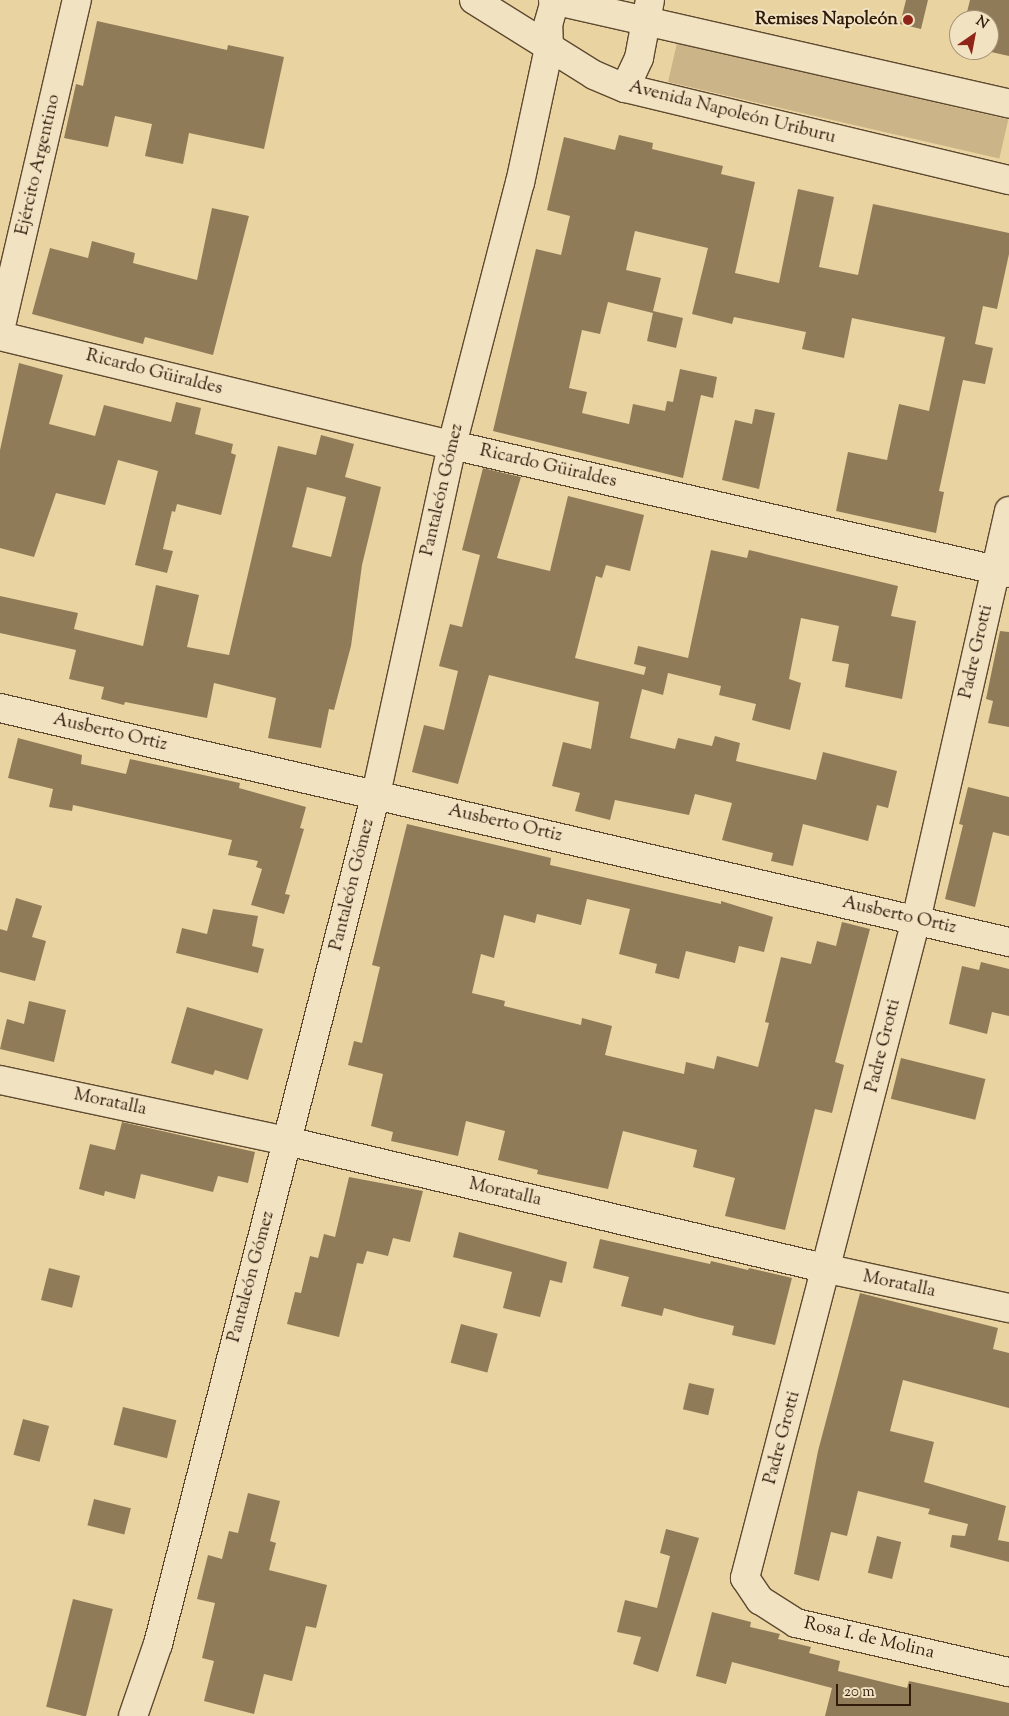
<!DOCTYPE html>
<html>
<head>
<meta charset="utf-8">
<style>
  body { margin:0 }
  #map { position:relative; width:1009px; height:1716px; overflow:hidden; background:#e9d3a1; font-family:"Sorts Mill Goudy",serif }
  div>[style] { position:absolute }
  .green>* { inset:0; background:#cab488; transform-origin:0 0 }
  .building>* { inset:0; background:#907b59; transform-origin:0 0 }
  .roads { filter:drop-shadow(1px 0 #5e4930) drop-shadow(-1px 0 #5e4930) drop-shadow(0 1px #5e4930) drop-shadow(0 -1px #5e4930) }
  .street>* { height:28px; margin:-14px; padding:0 14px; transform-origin:14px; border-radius:14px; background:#f1e2c2 }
  .secondary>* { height:28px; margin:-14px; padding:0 14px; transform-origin:14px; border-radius:14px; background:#f1e2c2 }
  .dots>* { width:14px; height:14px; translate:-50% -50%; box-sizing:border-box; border:2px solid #f1e2c2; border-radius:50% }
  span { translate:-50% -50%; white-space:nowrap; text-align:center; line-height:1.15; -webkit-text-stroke:4px #f1e2c2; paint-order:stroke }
  .poi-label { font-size:18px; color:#301b0b; font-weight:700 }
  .right { translate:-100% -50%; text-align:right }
  .street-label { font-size:18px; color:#301b0b }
  .north { position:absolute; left:949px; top:10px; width:50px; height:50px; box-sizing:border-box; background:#f1e2c2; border:1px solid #a49279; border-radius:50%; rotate:33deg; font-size:14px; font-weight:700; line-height:20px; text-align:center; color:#301b0b }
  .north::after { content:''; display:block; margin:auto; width:18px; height:22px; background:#8f2418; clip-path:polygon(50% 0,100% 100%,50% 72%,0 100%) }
  .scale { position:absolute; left:836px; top:1684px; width:75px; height:22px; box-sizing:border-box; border:2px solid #301b0b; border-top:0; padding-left:6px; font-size:15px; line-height:18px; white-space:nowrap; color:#301b0b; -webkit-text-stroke:4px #f1e2c2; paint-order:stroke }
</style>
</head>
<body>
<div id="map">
  <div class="green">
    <i style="left:677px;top:43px;width:340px;height:40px;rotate:13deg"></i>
  </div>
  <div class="building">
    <i style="clip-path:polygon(906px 0,928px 0,921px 29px,900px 24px)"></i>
    <i style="clip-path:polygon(970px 0,1009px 0,1009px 56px,982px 50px,989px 50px,989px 20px,965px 20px)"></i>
    <i style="clip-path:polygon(97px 21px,227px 50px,228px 45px,284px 57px,264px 149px,189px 133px,183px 164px,145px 156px,152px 124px,115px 116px,108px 147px,64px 138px,76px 84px,83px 86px)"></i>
    <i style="clip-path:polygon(619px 135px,653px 143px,652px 149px,723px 166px,721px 174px,755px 182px,735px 273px,779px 283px,798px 189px,834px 197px,819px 267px,858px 275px,873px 204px,1009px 233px,1009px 254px,997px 309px,983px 306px,975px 344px,993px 348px,985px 384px,963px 380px,939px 491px,944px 492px,936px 533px,836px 511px,848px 452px,887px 460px,899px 404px,929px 411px,945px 337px,852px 318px,844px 358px,802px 349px,806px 332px,734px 317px,732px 324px,692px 314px,708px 248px,635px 231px,626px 270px,661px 278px,653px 311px,683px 318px,676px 348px,647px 341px,653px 313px,608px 302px,600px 334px,582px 330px,569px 388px,587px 392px,582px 413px,629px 424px,633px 404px,665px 411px,667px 401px,673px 402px,680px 369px,717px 377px,713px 398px,701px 395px,683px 478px,493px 431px,536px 249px,561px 255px,570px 216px,547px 210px,564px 137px,615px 150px)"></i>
    <i style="clip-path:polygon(212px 208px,249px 216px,213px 355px,145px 337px,143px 344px,32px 314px,50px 248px,88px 258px,92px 241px,135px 253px,133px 263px,197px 280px)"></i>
    <i style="clip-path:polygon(19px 363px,63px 375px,49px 424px,95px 436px,104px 405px,171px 422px,176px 402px,201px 408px,195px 434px,233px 444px,231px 453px,236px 455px,221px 515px,177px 504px,175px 512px,172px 511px,163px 549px,173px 551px,167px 573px,135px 565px,158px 471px,118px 460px,105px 505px,56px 493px,34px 557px,0 548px,0 450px)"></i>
    <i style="clip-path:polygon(755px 409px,775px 413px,759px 489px,722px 480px,735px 420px,752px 424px)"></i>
    <i style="clip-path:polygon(evenodd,321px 435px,354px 444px,345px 477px,381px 487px,362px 565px,351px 646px,334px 710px,329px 709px,321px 748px,268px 738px,276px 698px,214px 683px,207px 718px,125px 702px,124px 705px,101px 699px,104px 687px,69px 679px,76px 650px,0 633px,0 596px,78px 613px,74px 629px,143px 646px,156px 585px,199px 595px,187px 647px,229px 655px,278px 446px,316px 455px,321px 435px,307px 487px,346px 497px,331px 557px,292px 547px,307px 487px)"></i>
    <i style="clip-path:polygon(483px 468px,521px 477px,497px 558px,550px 571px,568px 496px,644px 515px,630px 571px,606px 565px,602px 578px,596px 576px,575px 658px,644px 675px,646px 667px,634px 664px,638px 646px,688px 658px,711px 550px,747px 558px,749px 550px,898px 586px,891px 616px,916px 621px,902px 699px,845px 687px,849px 664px,832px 661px,839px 626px,801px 618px,789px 679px,801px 683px,790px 730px,752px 720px,756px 704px,719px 695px,721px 686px,668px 673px,663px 695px,642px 689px,630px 738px,675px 749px,678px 738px,712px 746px,715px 736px,740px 743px,736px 761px,816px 780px,823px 752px,897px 771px,888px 808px,877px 805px,868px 841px,803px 824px,793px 866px,771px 861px,773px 853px,722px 840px,732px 803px,695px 794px,689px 815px,615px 800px,610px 820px,575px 811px,580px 793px,552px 786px,563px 742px,591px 749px,599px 702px,489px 675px,458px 784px,412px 772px,424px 725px,444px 730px,458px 671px,439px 666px,450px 624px,462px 627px,480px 555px,462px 550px)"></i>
    <i style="clip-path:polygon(1000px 631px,1009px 632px,1009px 727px,988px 723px,993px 701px,986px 699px)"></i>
    <i style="clip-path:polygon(18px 738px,82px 755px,81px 764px,126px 774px,130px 759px,240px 783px,239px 788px,306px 807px,300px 828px,304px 829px,285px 894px,290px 895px,284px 914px,251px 905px,262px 869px,256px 867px,258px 861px,228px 855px,232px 840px,73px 805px,72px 811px,49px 807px,53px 789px,8px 778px)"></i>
    <i style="clip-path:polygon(968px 787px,1009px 797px,1009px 836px,993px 832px,975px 907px,945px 899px,963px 825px,959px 824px)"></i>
    <i style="clip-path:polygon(407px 824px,551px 858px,550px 865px,721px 904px,721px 901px,773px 917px,764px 952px,739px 946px,735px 963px,686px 951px,679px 979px,655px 973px,657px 964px,619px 954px,630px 909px,587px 899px,581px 925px,537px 914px,535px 923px,504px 915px,494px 958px,481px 954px,472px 993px,505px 1001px,504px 1006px,581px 1025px,582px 1018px,612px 1026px,605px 1055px,684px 1074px,686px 1062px,714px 1069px,717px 1056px,758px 1067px,769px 1023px,765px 1022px,781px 957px,811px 964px,817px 941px,836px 946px,842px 922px,870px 929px,835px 1062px,844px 1065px,832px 1113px,815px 1109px,785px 1230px,725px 1216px,735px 1178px,693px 1167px,697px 1150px,623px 1131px,608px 1189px,537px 1174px,538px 1170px,498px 1160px,505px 1131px,466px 1121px,458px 1156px,391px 1141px,393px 1132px,371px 1126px,383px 1074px,348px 1065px,354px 1041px,362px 1043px,380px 967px,372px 965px)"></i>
    <i style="clip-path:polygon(16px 898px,42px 906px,32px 937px,46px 941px,35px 981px,0 972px,0 929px,7px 931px)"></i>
    <i style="clip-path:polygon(213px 909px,258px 916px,252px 946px,264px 949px,258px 973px,176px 953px,182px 928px,207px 934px)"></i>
    <i style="clip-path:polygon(981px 962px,1009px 969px,1009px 1016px,992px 1012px,987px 1034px,949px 1024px,962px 966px,979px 970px)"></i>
    <i style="clip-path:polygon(29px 1001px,66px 1010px,54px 1062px,0 1049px,7px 1019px,24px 1024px)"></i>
    <i style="clip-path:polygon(187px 1007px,263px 1029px,248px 1080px,215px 1070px,213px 1075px,171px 1063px)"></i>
    <i style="left:901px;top:1058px;width:87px;height:42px;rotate:14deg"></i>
    <i style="clip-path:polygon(122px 1122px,255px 1152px,248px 1183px,218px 1176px,213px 1192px,141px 1174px,135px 1199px,105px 1191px,104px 1196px,79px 1189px,90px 1144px,115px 1150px)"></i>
    <i style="clip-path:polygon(349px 1177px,423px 1191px,410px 1242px,393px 1238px,388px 1256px,367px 1251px,363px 1264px,357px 1263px,339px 1337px,287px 1324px,295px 1292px,301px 1293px,310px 1256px,318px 1258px,324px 1234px,335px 1237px)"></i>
    <i style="clip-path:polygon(459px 1232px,567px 1262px,562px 1283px,550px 1280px,540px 1317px,503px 1308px,512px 1272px,453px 1257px)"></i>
    <i style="clip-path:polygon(600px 1239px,710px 1264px,711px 1261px,748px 1270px,749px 1268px,792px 1278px,775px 1345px,732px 1335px,734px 1326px,697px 1317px,664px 1308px,662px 1316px,621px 1306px,629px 1277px,593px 1268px)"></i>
    <i style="left:49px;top:1268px;width:32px;height:33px;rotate:14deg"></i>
    <i style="clip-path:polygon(860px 1293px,998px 1328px,993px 1349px,1009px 1353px,1009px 1408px,903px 1380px,890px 1431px,934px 1442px,924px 1482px,1006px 1506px,998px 1540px,1009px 1542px,1009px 1562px,950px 1547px,952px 1535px,965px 1536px,968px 1524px,928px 1514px,930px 1509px,858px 1491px,847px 1536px,831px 1532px,819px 1581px,794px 1574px,818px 1451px)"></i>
    <i style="left:461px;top:1324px;width:38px;height:40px;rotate:15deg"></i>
    <i style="left:689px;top:1383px;width:26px;height:27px;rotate:13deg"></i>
    <i style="left:123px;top:1407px;width:55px;height:39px;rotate:14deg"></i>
    <i style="left:23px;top:1419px;width:27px;height:37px;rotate:15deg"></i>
    <i style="clip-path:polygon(248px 1493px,280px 1501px,270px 1541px,276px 1543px,269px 1570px,327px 1585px,316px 1628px,306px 1626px,292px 1681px,264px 1674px,254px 1714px,204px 1701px,214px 1661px,202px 1658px,215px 1603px,197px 1599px,208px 1555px,222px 1559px,229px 1531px,238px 1533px)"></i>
    <i style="left:94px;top:1499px;width:38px;height:27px;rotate:14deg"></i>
    <i style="clip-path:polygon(666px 1529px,699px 1538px,658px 1672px,633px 1664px,641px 1637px,617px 1632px,625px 1600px,657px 1608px,670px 1556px,660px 1553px)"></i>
    <i style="left:877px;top:1536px;width:25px;height:38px;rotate:14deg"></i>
    <i style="left:73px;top:1599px;width:41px;height:111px;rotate:14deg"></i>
    <i style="clip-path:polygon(712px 1612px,751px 1622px,750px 1627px,780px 1634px,778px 1639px,811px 1647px,809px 1653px,840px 1661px,838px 1671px,907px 1688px,909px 1681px,1009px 1703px,1009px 1716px,825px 1716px,832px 1688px,732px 1662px,726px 1684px,696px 1676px)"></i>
  </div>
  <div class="roads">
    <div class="street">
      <i style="left:0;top:330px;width:339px;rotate:-76.9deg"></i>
      <i style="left:0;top:336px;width:465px;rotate:13.6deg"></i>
      <i style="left:452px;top:445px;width:572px;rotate:12.94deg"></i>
      <i style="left:1009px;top:511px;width:419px;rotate:102.8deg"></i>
      <i style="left:916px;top:920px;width:680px;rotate:104.57deg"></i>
      <i style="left:745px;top:1578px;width:27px;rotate:56deg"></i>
      <i style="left:760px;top:1600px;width:43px;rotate:32.6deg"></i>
      <i style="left:796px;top:1623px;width:219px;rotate:13deg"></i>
      <i style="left:0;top:708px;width:1036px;rotate:13.06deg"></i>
      <i style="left:0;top:1080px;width:293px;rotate:12deg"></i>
      <i style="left:287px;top:1141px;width:556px;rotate:13.31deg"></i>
      <i style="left:828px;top:1269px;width:185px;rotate:12.2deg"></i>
    </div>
    <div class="secondary">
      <i style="left:474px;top:0;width:142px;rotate:32deg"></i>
      <i style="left:594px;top:75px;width:34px;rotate:23deg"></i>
      <i style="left:625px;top:88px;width:395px;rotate:13.5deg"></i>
      <i style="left:553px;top:0;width:468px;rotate:12.8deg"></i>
      <i style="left:625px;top:88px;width:33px;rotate:-65deg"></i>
      <i style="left:639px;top:58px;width:59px;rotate:-79.3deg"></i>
      <i style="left:133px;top:1716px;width:76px;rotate:-70.9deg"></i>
      <i style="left:158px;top:1644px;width:878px;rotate:-75.62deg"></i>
      <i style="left:376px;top:794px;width:357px;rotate:-77.7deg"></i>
      <i style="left:452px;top:445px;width:271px;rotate:-75.5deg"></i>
      <i style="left:520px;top:183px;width:138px;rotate:-77.9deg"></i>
      <i style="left:549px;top:48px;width:23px;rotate:-92deg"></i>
      <i style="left:548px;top:25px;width:26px;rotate:-74deg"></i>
    </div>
  </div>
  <div class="dots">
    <i style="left:908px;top:20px;background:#8f2418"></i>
  </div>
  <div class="poi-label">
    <span class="right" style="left:898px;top:20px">Remises Napoleón</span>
  </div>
  <div class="street-label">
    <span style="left:732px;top:113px;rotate:14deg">Avenida Napoleón Uriburu</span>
    <span style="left:39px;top:165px;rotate:-77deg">Ejército Argentino</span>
    <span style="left:154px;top:373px;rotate:14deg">Ricardo Güiraldes</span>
    <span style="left:548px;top:467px;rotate:13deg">Ricardo Güiraldes</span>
    <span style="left:443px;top:490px;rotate:-77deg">Pantaleón Gómez</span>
    <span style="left:977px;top:652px;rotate:-77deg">Padre Grotti</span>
    <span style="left:110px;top:733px;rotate:13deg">Ausberto Ortiz</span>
    <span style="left:505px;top:824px;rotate:13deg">Ausberto Ortiz</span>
    <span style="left:353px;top:885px;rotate:-76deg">Pantaleón Gómez</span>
    <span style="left:899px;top:916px;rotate:13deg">Ausberto Ortiz</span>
    <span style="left:884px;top:1046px;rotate:-76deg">Padre Grotti</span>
    <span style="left:110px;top:1103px;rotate:12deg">Moratalla</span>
    <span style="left:505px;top:1193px;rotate:13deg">Moratalla</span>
    <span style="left:252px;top:1277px;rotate:-75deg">Pantaleón Gómez</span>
    <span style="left:899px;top:1285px;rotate:12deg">Moratalla</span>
    <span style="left:783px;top:1438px;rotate:-75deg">Padre Grotti</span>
    <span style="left:869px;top:1639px;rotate:13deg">Rosa I. de Molina</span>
  </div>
  <div class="north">N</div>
  <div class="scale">20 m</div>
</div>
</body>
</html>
